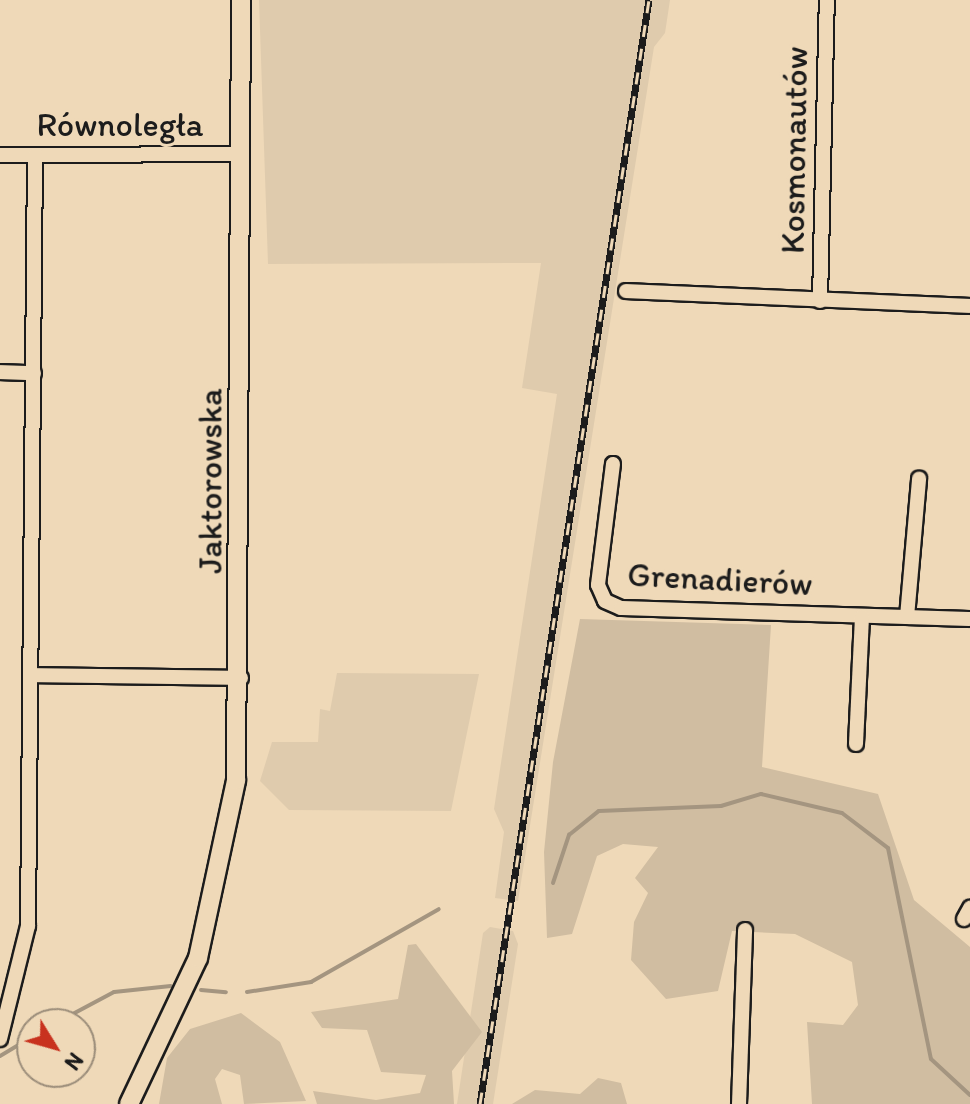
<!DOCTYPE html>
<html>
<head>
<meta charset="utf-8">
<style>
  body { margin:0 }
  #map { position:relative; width:970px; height:1104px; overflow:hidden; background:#efd9b8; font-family:Itim,sans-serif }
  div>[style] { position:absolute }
  .built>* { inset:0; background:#dfcbad }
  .green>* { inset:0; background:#d0bda1 }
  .stream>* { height:4px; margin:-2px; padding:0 2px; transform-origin:2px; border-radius:2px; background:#a49580 }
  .roads { filter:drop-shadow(2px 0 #1c1c1c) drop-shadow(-2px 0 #1c1c1c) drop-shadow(0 2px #1c1c1c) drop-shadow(0 -2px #1c1c1c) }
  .minor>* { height:14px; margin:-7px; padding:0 7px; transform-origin:7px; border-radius:7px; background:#efd9b8 }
  .major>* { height:18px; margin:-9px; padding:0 9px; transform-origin:9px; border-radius:9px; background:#efd9b8 }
  .rail>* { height:7px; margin-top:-3.5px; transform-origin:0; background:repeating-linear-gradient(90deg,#efd9b8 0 12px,#1c1c1c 0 24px); box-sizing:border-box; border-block:2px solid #1c1c1c }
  span { translate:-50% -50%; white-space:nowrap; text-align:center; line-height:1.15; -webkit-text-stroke:6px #efd9b8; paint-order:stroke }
  .street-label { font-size:34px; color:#1c1c1c }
  .north { position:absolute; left:16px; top:1008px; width:80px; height:80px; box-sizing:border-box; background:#efd9b8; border:2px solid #9b8d7a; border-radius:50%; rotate:127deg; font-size:22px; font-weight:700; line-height:32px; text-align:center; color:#1c1c1c }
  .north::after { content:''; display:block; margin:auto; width:28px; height:36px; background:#c8321e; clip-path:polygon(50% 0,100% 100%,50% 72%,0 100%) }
</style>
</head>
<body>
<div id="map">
  <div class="built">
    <i style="clip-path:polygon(259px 0,670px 0,665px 33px,654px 47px,518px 901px,495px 898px,504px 832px,494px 809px,557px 394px,522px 388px,541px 263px,268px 264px)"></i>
    <i style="clip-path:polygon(337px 673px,479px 674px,451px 811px,289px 810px,260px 781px,272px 742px,318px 742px,320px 709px,330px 711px)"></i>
    <i style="clip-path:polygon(490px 927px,513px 931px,518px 944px,493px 1104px,457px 1104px,483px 933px)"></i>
  </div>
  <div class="green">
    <i style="clip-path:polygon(580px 619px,771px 625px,762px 767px,878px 794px,914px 900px,970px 947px,970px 1104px,812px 1104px,807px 1022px,843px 1025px,858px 1005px,852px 962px,795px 934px,732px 931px,718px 991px,666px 999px,631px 960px,634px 922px,648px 893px,635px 878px,658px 847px,623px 844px,597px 856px,572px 934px,547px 938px,544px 852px,553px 762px)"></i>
    <i style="clip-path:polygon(416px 944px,482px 1032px,452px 1071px,454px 1104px,317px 1104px,313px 1091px,376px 1100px,420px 1093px,426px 1075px,381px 1072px,367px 1030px,322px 1028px,311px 1012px,398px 999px,408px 945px)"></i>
    <i style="clip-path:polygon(241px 1013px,280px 1042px,306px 1101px,244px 1104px,240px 1075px,222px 1069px,215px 1079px,222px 1104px,159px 1104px,167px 1058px,190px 1029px)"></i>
    <i style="clip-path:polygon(598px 1078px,621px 1083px,627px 1104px,512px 1104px,535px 1090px,580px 1094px)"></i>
  </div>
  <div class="stream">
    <i style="left:553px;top:883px;width:51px;rotate:-71.6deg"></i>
    <i style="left:569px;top:835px;width:38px;rotate:-39deg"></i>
    <i style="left:599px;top:811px;width:122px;rotate:-2.3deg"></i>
    <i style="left:721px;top:806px;width:42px;rotate:-16.7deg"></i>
    <i style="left:761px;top:794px;width:83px;rotate:13.2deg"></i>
    <i style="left:842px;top:813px;width:58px;rotate:37.3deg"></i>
    <i style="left:888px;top:848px;width:215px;rotate:78.5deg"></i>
    <i style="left:931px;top:1059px;width:53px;rotate:42.7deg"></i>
    <i style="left:201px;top:990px;width:25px;rotate:5deg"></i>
    <i style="left:247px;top:992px;width:65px;rotate:-8.9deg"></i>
    <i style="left:311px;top:982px;width:147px;rotate:-29.7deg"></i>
    <i style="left:54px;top:1024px;width:68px;rotate:-28.1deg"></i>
    <i style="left:114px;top:992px;width:57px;rotate:-6deg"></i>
    <i style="left:0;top:1056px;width:37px;rotate:-31deg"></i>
  </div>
  <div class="roads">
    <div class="minor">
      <i style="left:0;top:155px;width:241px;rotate:-0.2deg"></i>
      <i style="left:626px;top:291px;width:344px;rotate:2.5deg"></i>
      <i style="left:820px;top:301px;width:301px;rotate:-88.7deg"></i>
      <i style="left:0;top:372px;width:34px;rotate:2deg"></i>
      <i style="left:613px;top:464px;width:122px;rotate:97.1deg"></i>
      <i style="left:598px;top:585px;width:17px;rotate:66deg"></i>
      <i style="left:605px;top:601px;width:17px;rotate:24deg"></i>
      <i style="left:621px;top:608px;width:349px;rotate:1.8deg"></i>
      <i style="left:907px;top:617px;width:139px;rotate:-85deg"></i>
      <i style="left:31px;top:675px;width:210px;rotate:0.8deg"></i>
      <i style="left:856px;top:744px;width:128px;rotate:-87.3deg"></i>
      <i style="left:964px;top:919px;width:13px;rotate:-61deg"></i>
      <i style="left:0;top:1039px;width:116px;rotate:-76.1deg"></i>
      <i style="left:28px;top:926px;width:771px;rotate:-89.48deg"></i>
      <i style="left:739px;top:1104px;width:174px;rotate:-88deg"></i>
    </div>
    <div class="major">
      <i style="left:129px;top:1104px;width:161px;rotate:-64.7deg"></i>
      <i style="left:198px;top:958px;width:182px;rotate:-77.9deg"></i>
      <i style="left:236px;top:780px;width:780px;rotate:-89.63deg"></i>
    </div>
  </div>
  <div class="rail">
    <i style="left:480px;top:1104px;width:1117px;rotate:-81.3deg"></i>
  </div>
  <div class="street-label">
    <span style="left:120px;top:125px">Równoległa</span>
    <span style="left:794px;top:150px;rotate:-89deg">Kosmonautów</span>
    <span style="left:210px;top:481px;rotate:-90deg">Jaktorowska</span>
    <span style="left:720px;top:579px;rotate:3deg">Grenadierów</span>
  </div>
  <div class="north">N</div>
</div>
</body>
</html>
